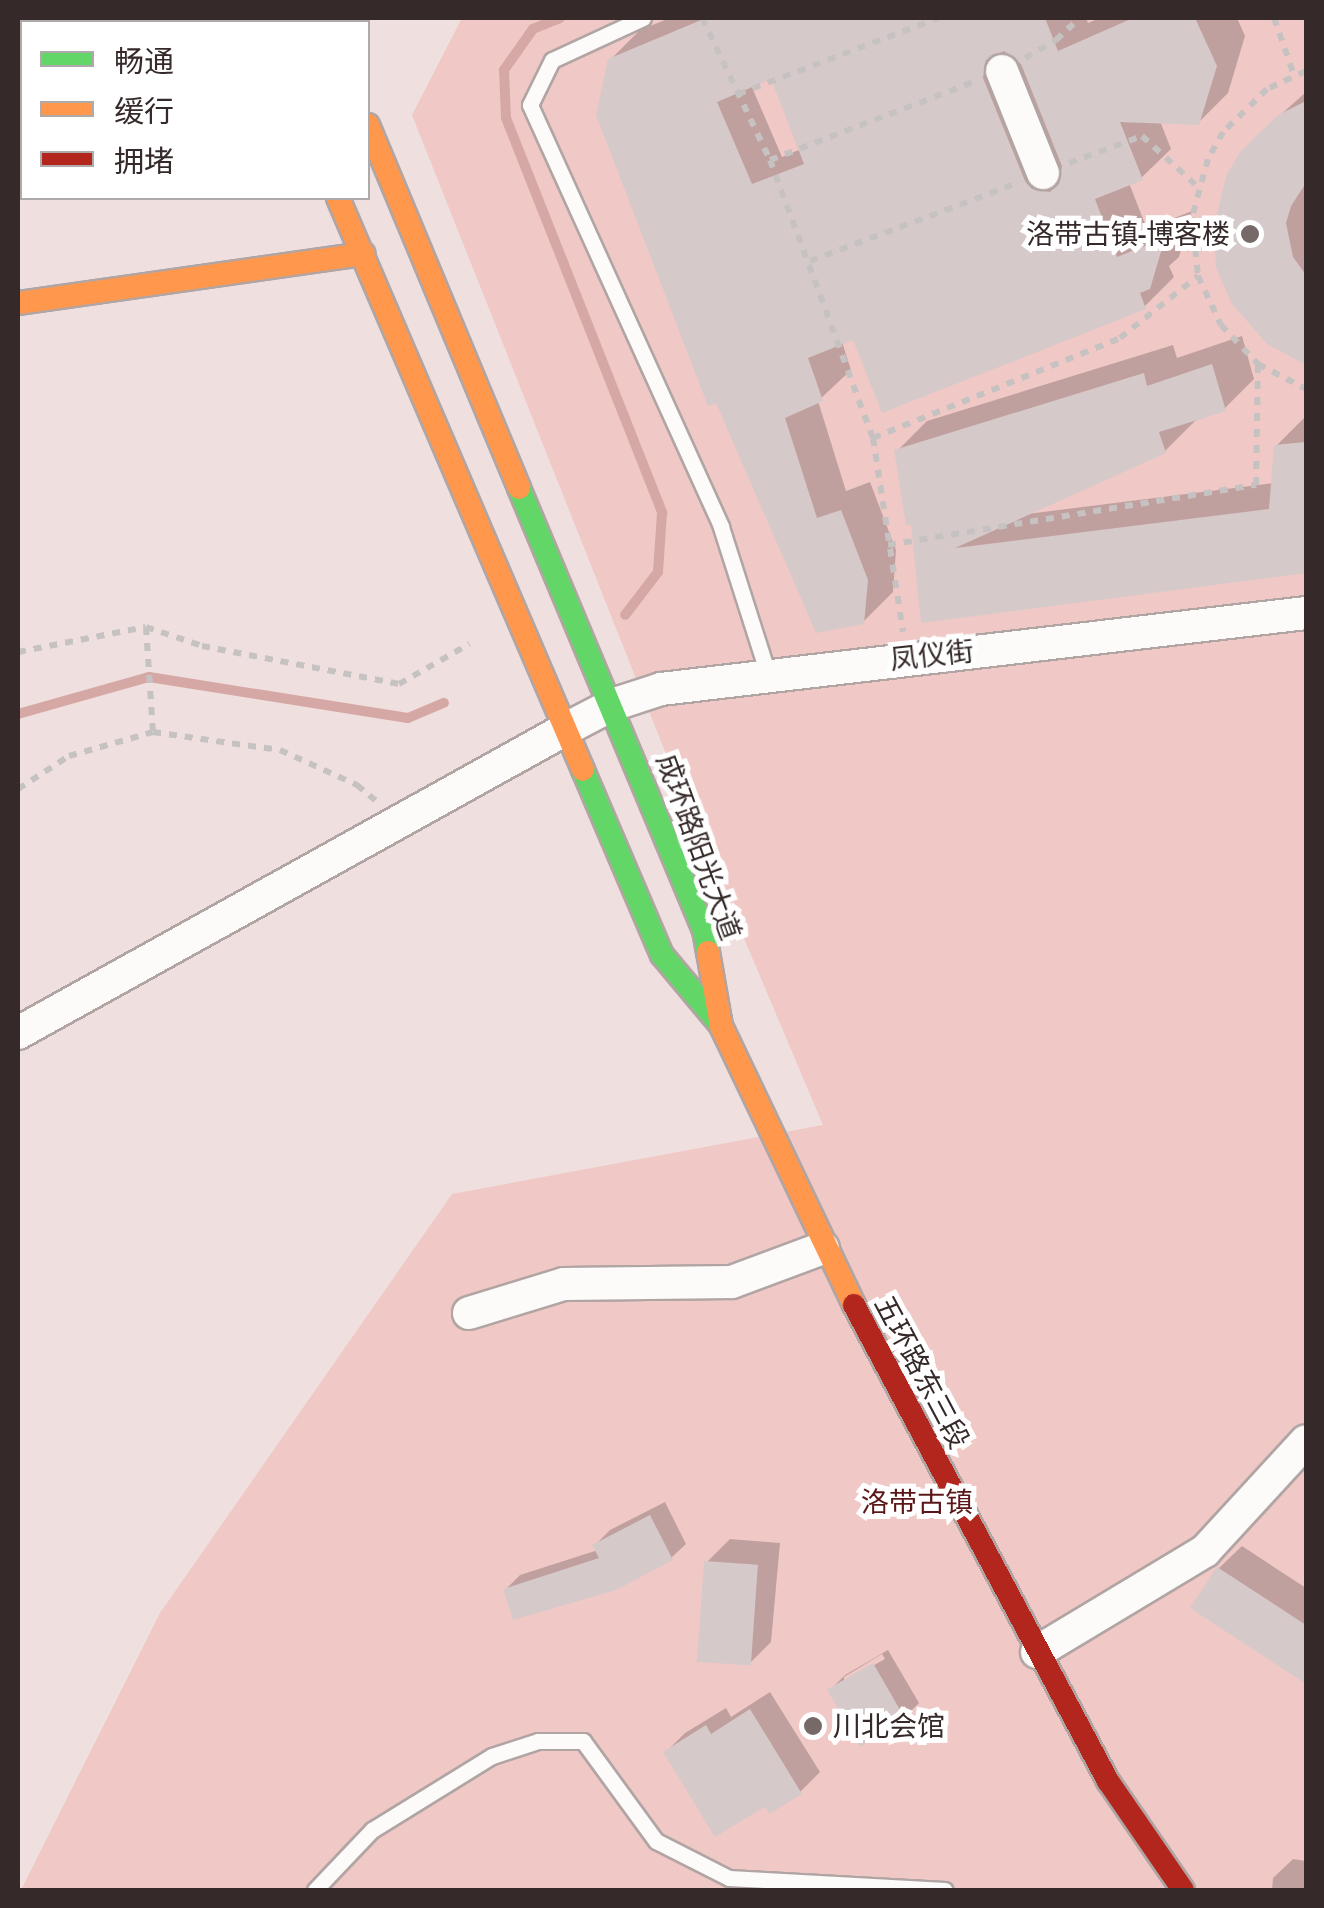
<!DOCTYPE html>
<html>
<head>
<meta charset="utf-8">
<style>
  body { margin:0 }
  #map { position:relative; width:1324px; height:1908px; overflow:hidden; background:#efdfde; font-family:"Archivo Narrow","Noto Sans SC",sans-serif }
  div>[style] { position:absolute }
  .green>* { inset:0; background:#f0c9c6 }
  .shadow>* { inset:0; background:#0003 }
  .stream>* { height:10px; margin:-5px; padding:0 5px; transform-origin:5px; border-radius:5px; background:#d6a8a5 }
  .building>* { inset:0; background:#d6c9c9; transform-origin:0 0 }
  .path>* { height:6px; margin-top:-3px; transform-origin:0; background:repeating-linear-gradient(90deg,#c7c2c2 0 8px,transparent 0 16px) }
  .roads { filter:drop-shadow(2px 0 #b1a5a4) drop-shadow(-2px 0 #b1a5a4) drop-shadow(0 2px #b1a5a4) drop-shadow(0 -2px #b1a5a4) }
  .lane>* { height:15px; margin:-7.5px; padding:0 7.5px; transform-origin:7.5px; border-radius:7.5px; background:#fdfafa }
  .street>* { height:32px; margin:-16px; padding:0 16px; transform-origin:16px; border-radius:16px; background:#fdfafa }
  .fast>* { height:22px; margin:-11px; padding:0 11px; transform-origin:11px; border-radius:11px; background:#63d668 }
  .slow>* { height:22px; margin:-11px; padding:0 11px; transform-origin:11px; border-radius:11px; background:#ff974d }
  .jam>* { height:22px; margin:-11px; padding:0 11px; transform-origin:11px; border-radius:11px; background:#b3261e }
  .dots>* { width:28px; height:28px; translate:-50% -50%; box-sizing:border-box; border:5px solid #fff; border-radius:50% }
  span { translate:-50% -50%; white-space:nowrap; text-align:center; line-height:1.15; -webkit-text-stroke:10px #fff; paint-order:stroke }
  .poi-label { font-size:28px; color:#352a29 }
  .right { translate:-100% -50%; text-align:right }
  .left { translate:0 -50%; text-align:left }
  .street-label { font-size:28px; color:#352a29 }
  .park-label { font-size:28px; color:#5b1617 }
  .frame { position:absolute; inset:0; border:20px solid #352a29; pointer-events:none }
  .legend { position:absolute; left:20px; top:20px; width:350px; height:180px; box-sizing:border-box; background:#fff; border:2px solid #aeaaa9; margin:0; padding:12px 18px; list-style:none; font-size:30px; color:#352a29 }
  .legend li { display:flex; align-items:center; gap:20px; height:50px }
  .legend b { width:50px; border:2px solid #aeaaa9 }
</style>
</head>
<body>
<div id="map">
  <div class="green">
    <i style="clip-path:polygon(462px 18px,1306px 18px,1306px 1890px,21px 1890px,160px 1613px,452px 1194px,823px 1125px,666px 754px,412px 115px)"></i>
  </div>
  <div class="shadow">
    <i style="clip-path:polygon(evenodd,670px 18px,1086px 18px,1088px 23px,1100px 18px,1237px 18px,1245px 36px,1228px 93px,1198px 123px,1160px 121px,1171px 149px,1141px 178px,1129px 183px,1147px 229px,1192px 211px,1179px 257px,1169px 266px,1174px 277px,1144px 307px,855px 336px,842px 342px,851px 370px,818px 401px,846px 491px,870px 482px,896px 550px,893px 592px,863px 622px,610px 60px,640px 30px,670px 18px,772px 76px,801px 149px,782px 157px,751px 85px,772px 76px)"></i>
    <i style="clip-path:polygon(1306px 92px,1306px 362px,1290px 356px,1259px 134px)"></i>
    <i style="clip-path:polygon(1242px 336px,1254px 379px,1224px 409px,1195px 421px,1165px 451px,1027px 514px,1273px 483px,1276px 446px,1306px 416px,1306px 571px,923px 621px,913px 522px,897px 451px,927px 421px,1173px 345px,1177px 358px)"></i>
    <i style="clip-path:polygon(665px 1502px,686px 1544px,671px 1558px,505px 1590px,520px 1575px,598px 1550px,595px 1545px,610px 1530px)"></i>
    <i style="clip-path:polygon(730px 1539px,780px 1543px,771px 1642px,749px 1664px,707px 1562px)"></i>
    <i style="clip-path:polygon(1242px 1546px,1306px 1588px,1306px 1681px,1193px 1607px,1219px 1568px)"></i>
    <i style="clip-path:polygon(evenodd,888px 1650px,919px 1703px,904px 1718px,830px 1690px,845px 1675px,888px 1650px,882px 1654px,885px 1659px,844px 1682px,844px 1677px,882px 1654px)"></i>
    <i style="clip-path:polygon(770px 1692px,820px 1772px,800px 1792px,765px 1804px,666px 1752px,685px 1733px,726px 1708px,731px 1717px)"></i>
    <i style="clip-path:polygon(1293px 1859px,1306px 1861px,1306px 1890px,1272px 1890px,1273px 1878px)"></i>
  </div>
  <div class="stream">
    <i style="left:560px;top:18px;width:29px;rotate:158deg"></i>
    <i style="left:533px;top:29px;width:50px;rotate:125.3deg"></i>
    <i style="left:504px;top:70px;width:48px;rotate:87.6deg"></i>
    <i style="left:506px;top:118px;width:425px;rotate:68.4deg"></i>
    <i style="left:662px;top:513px;width:59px;rotate:93.9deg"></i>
    <i style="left:658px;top:572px;width:54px;rotate:127.5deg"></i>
    <i style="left:18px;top:714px;width:136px;rotate:-15.8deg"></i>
    <i style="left:149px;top:677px;width:262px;rotate:9deg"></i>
    <i style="left:408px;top:718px;width:39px;rotate:-23deg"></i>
  </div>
  <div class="building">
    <i style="clip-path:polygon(evenodd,706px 18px,1045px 18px,1058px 51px,1133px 18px,1195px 18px,1217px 66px,1199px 125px,1120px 122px,1143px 180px,1095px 199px,1117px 257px,1165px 238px,1150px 289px,1140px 293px,1146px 309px,882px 413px,853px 340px,808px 358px,823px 401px,785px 418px,817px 518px,841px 510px,868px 580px,864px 624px,816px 633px,716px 403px,708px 406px,596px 115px,608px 59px,706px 18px,1004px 51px,1021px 64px,1062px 166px,1059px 184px,1050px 192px,1032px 189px,1025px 181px,983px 78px,986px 60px,1004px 51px,706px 18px,771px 79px,804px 164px,752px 184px,717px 102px,771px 79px)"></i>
    <i style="clip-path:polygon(1306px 101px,1306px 183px,1291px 206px,1286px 223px,1293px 257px,1306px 275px,1306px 365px,1267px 344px,1232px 304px,1216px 268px,1214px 227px,1226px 176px,1240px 152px,1278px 115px)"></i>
    <i style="clip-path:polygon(1212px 364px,1226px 411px,1159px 432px,1166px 453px,955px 548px,1269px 509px,1274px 445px,1306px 442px,1306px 573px,921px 623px,911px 525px,906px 525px,894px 450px,1144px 373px,1147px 386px)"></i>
    <i style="clip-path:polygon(650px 1515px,673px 1560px,616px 1590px,513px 1620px,503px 1589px,599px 1558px,592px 1545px)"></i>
    <i style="left:704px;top:1561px;width:54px;height:101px;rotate:4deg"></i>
    <i style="clip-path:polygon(1217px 1567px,1306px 1625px,1306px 1684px,1190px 1608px)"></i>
    <i style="left:873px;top:1663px;width:66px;height:53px;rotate:60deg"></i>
    <i style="clip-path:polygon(750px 1709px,802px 1794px,769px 1814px,765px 1807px,715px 1837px,663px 1752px,706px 1725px,711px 1734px)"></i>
  </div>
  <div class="path">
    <i style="left:702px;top:18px;width:157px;rotate:64.4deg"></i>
    <i style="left:770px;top:160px;width:296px;rotate:69.7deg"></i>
    <i style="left:873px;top:438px;width:196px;rotate:81.2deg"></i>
    <i style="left:1274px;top:18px;width:60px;rotate:70.7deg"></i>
    <i style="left:1025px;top:58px;width:36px;rotate:-30deg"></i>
    <i style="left:1056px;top:40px;width:33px;rotate:-43deg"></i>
    <i style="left:1306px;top:71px;width:43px;rotate:155.2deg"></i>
    <i style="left:1267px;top:89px;width:62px;rotate:135.7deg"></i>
    <i style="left:1223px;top:132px;width:31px;rotate:119deg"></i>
    <i style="left:1208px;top:159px;width:60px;rotate:105.4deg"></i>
    <i style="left:1192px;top:217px;width:59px;rotate:84.2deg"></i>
    <i style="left:1198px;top:276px;width:54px;rotate:64.9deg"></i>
    <i style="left:1221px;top:325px;width:54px;rotate:46.5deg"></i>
    <i style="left:1258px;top:364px;width:54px;rotate:27.5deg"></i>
    <i style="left:738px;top:94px;width:214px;rotate:-20.8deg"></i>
    <i style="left:770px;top:160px;width:217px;rotate:-21deg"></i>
    <i style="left:1069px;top:163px;width:78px;rotate:-20.3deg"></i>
    <i style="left:1142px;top:136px;width:76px;rotate:42.3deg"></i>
    <i style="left:810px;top:261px;width:219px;rotate:-20.6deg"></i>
    <i style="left:873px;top:438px;width:266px;rotate:-22deg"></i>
    <i style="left:1120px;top:338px;width:100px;rotate:-38.5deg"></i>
    <i style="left:888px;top:545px;width:373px;rotate:-9.3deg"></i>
    <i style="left:1256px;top:485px;width:121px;rotate:-89.1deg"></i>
    <i style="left:146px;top:627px;width:105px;rotate:86.2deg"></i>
    <i style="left:18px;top:652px;width:130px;rotate:-11.1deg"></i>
    <i style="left:146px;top:627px;width:59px;rotate:18.7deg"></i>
    <i style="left:202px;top:646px;width:201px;rotate:10.9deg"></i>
    <i style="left:399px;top:684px;width:81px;rotate:-29.7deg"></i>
    <i style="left:18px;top:789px;width:61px;rotate:-32.9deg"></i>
    <i style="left:69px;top:756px;width:87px;rotate:-15.9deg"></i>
    <i style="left:153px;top:732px;width:128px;rotate:8.1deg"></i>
    <i style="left:280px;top:750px;width:85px;rotate:24.4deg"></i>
    <i style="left:357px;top:785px;width:25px;rotate:40deg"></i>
  </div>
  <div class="roads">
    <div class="lane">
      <i style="left:643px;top:18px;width:100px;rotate:155.2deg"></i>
      <i style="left:552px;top:60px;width:50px;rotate:116.1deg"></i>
      <i style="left:530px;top:105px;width:463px;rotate:65.6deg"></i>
      <i style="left:721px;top:527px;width:154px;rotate:72.3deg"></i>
      <i style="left:315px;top:1890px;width:83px;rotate:-46.5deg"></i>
      <i style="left:372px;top:1830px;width:141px;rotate:-31.7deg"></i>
      <i style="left:492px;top:1756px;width:48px;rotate:-18.1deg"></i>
      <i style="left:538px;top:1741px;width:45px"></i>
      <i style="left:583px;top:1741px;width:124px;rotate:53.9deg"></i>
      <i style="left:656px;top:1841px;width:82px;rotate:26.9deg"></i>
      <i style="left:729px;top:1878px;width:216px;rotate:3.2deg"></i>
    </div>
    <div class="street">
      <i style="left:1002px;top:71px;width:110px;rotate:68.1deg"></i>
      <i style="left:18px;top:1033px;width:627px;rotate:-29.02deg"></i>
      <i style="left:566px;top:729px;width:52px;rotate:-27.6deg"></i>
      <i style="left:612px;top:705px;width:52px;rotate:-18.1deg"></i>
      <i style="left:661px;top:689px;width:649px;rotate:-6.72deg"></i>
      <i style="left:469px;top:1313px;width:99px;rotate:-17deg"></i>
      <i style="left:564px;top:1284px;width:168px;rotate:-0.7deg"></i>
      <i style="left:732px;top:1282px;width:97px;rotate:-20.5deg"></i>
      <i style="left:1037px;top:1652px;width:196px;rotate:-31deg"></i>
      <i style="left:1205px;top:1551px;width:149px;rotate:-47.4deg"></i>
    </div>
    <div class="fast">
      <i style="left:519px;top:488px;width:479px;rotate:67.3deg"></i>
      <i style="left:704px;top:930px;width:22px;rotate:80deg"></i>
      <i style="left:583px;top:770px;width:201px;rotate:66.9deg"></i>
      <i style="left:662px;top:955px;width:87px;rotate:50.1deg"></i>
    </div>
    <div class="slow">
      <i style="left:322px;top:18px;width:4px;rotate:63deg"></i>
      <i style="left:368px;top:125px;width:393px;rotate:67.4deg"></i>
      <i style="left:338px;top:198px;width:622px;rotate:66.81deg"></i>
      <i style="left:18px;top:303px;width:349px;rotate:-8.1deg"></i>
      <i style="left:708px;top:952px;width:75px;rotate:80deg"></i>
      <i style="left:721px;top:1026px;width:309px;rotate:64.5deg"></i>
    </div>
    <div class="jam">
      <i style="left:258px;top:18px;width:5px;rotate:53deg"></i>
      <i style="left:854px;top:1305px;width:540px;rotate:61.92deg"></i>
      <i style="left:1108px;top:1781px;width:132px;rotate:55.5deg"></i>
    </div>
  </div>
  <div class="dots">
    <i style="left:1250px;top:234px;background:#766968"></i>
    <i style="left:813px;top:1726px;background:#766968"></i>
  </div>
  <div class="poi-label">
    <span class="right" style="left:1230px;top:234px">洛带古镇-博客楼</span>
    <span class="left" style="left:833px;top:1726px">川北会馆</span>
  </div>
  <div class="street-label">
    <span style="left:932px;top:655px;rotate:-6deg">凤仪街</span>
    <span style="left:699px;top:847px;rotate:70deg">成环路阳光大道</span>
    <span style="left:922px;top:1372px;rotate:62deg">五环路东三段</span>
  </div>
  <div class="park-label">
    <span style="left:917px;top:1502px">洛带古镇</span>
  </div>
  <div class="frame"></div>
  <ul class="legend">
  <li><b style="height:12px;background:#63d668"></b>畅通</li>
  <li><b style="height:12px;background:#ff974d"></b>缓行</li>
  <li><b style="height:12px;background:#b3261e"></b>拥堵</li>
  </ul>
</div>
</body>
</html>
